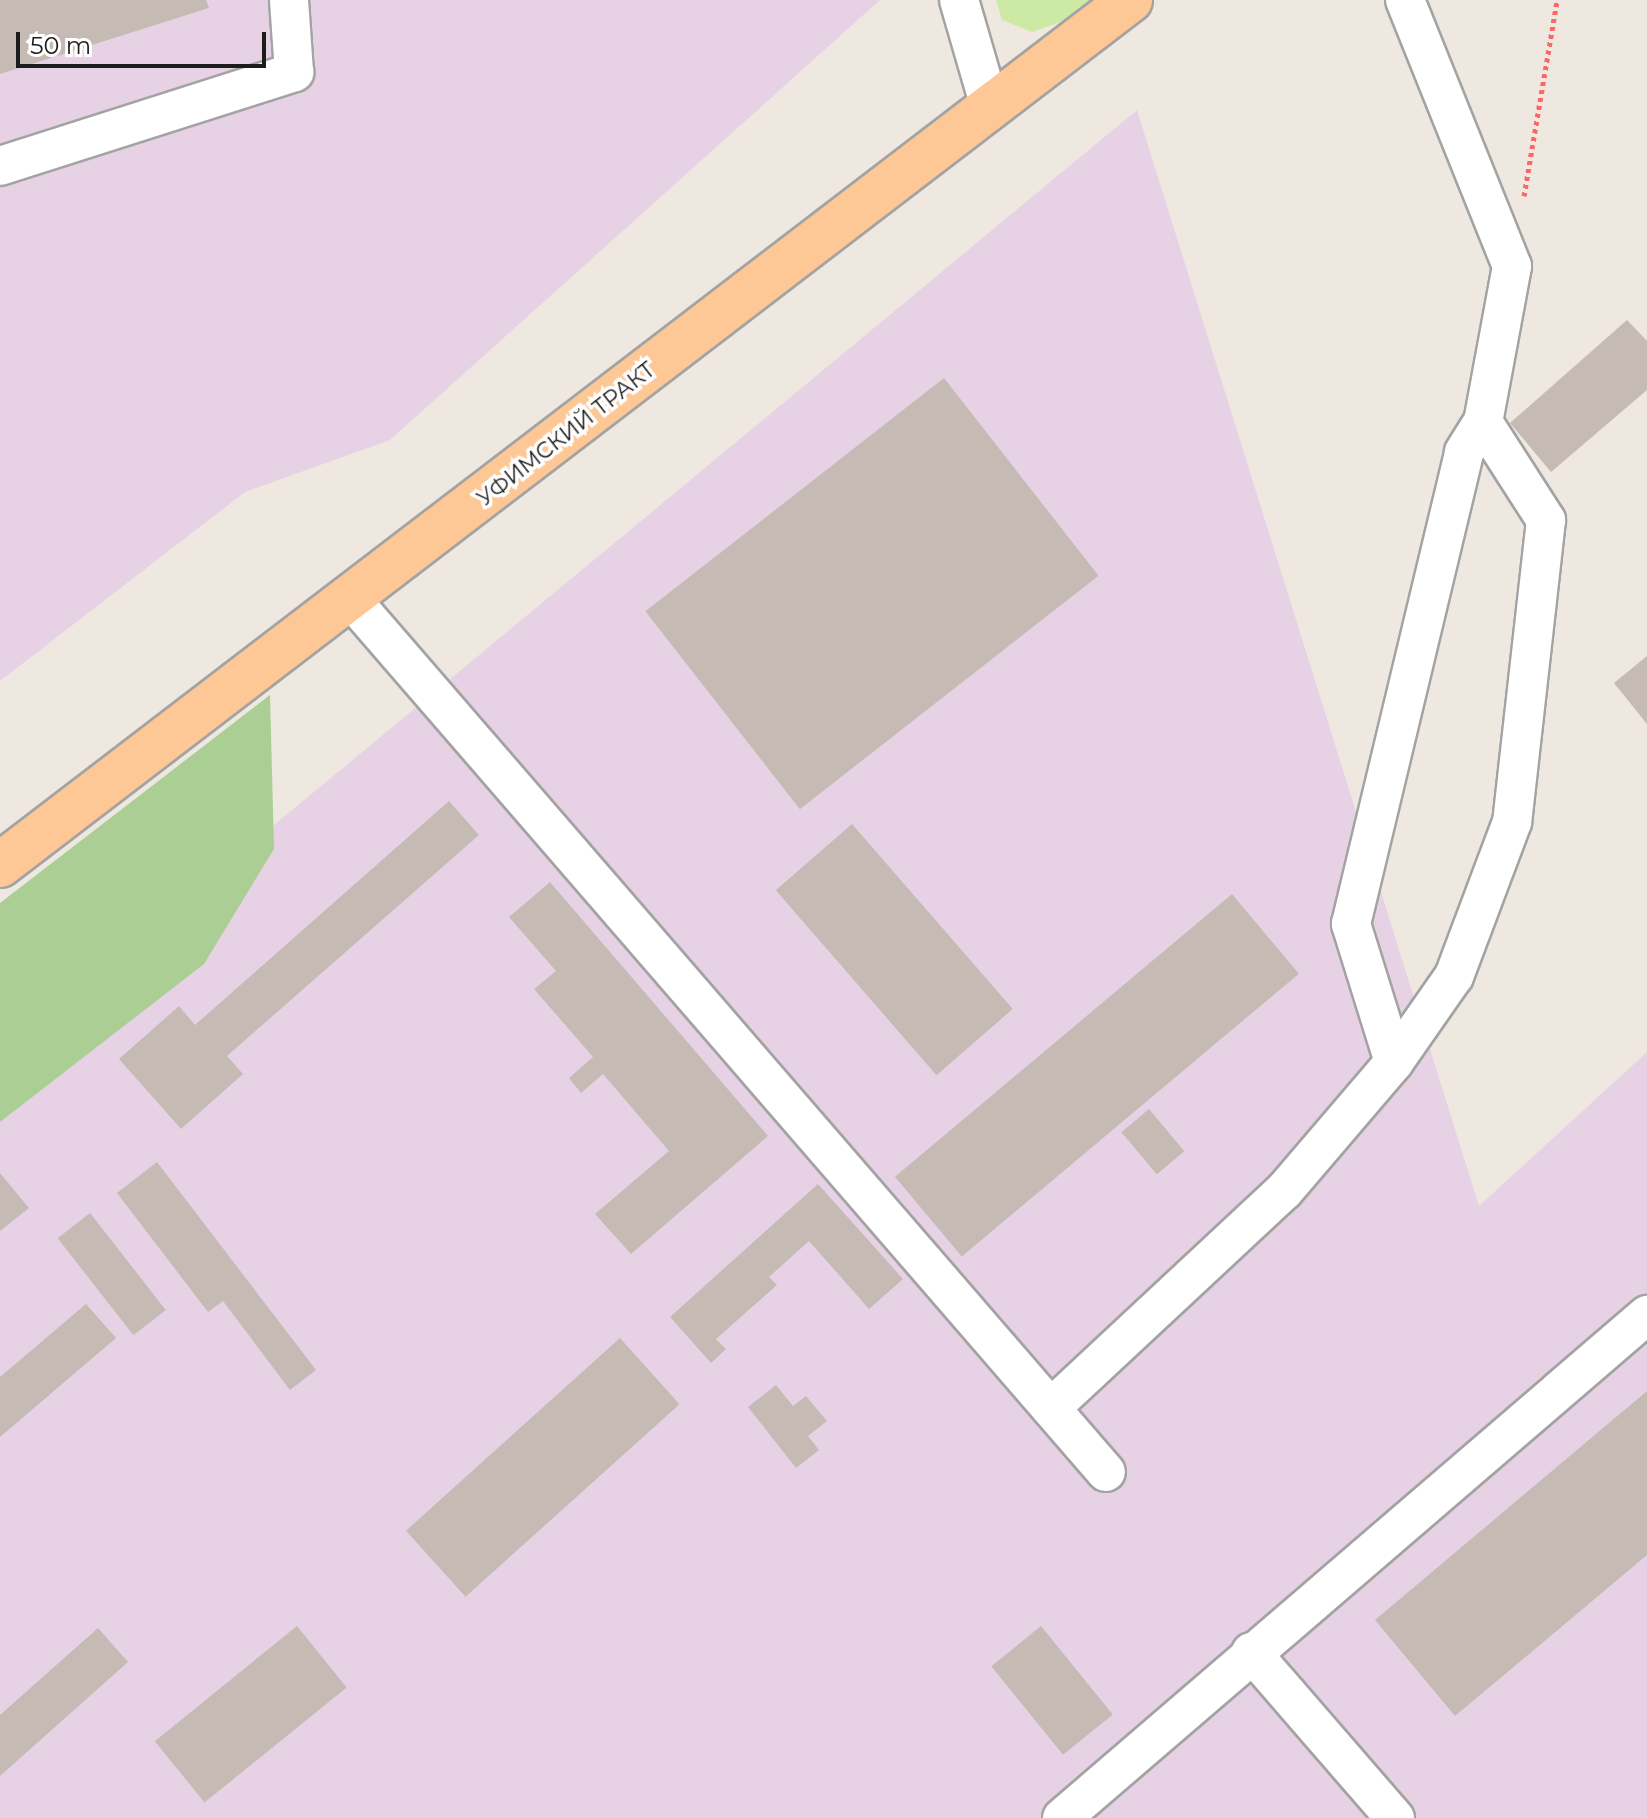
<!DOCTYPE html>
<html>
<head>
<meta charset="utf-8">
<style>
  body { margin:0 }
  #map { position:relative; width:1647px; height:1818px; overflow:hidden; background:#eee8e1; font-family:Montserrat,sans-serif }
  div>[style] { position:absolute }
  .industrial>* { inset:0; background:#e7d2e5 }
  .grass>* { inset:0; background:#cdeaa5 }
  .forest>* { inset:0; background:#aace94 }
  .building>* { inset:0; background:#c5bab4; transform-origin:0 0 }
  .path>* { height:5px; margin-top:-2.5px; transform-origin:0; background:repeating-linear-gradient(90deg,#fc6663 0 4px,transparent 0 8px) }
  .roads { filter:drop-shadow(2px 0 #a3a3a3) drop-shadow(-2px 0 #a3a3a3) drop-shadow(0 2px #a3a3a3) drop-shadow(0 -2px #a3a3a3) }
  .minor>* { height:38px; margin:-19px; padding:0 19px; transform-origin:19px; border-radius:19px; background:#fff }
  .major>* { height:44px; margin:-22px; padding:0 22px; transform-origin:22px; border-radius:22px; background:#fdc896 }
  span { translate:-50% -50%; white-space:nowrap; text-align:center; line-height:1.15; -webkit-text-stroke:7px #fff; paint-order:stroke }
  .street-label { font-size:22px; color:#1c1c1c }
  .scale { position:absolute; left:16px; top:32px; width:250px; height:36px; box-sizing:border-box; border:4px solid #1c1c1c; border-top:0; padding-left:10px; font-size:24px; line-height:28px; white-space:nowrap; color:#1c1c1c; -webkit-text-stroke:6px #fff; paint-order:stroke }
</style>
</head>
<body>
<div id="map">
  <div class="industrial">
    <i style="clip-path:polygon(0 0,880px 0,390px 440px,245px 492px,0 681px)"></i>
    <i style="clip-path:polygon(1137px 110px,1479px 1206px,1647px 1052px,1647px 1818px,0 1818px,0 1052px)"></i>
  </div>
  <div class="grass">
    <i style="clip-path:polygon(996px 0,1090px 0,1063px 21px,1032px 32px,1002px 20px)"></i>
  </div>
  <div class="forest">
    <i style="clip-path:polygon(270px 695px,274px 849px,204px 964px,0 1122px,0 903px)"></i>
  </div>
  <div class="building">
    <i style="clip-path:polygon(0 0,206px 0,209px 8px,0 74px)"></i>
    <i style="clip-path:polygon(1627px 320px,1647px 341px,1647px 390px,1551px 472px,1510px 423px)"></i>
    <i style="left:944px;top:378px;width:251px;height:379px;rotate:52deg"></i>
    <i style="clip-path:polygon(1647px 656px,1647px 724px,1614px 683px)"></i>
    <i style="clip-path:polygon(449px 801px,479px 835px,227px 1056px,243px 1074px,181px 1129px,119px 1059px,179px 1006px,195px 1025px)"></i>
    <i style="left:852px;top:824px;width:245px;height:101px;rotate:49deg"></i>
    <i style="clip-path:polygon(550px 882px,768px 1136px,631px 1254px,595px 1214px,669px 1151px,603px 1074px,581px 1093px,569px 1078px,593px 1057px,534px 989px,556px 971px,509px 917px)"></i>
    <i style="left:1232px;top:894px;width:104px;height:440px;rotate:50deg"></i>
    <i style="left:1149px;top:1109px;width:55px;height:36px;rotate:50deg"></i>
    <i style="clip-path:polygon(157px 1162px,316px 1370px,290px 1390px,223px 1301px,208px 1312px,117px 1193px)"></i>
    <i style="clip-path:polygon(0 1173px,29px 1208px,0 1231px)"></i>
    <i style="clip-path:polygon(818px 1184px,903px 1279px,869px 1309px,809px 1241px,769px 1277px,777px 1285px,716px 1339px,726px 1349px,711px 1363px,670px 1317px)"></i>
    <i style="left:90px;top:1213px;width:123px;height:41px;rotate:52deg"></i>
    <i style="clip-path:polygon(86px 1304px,116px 1338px,0 1437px,0 1377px)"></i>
    <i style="left:620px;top:1338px;width:89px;height:288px;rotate:48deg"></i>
    <i style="clip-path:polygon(776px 1385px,793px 1406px,806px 1396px,827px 1421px,808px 1436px,819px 1450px,796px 1468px,748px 1407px)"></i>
    <i style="clip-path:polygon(1647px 1391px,1647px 1555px,1455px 1716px,1375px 1620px)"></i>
    <i style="left:297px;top:1626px;width:79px;height:183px;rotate:51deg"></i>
    <i style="left:1041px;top:1626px;width:114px;height:64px;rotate:51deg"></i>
    <i style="clip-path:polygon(98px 1628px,128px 1662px,0 1776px,0 1715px)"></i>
  </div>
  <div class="path">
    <i style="left:1524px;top:196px;width:199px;rotate:-80.4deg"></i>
  </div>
  <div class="roads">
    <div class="minor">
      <i style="left:959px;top:0;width:111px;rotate:73.8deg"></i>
      <i style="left:1405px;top:0;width:287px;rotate:68.1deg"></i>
      <i style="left:1512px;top:266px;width:159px;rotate:100.5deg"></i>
      <i style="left:1483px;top:422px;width:117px;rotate:57.3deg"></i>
      <i style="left:1546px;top:520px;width:304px;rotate:96.4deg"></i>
      <i style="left:1512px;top:822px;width:165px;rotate:110.6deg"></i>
      <i style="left:1454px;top:976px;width:105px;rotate:124.9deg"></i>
      <i style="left:1394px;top:1062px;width:145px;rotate:-107.3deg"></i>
      <i style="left:1351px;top:924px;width:485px;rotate:-76.5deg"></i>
      <i style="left:1464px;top:452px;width:36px;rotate:-58deg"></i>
      <i style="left:0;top:166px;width:309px;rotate:-17.7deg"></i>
      <i style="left:294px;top:72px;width:72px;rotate:-94deg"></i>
      <i style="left:351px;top:599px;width:1154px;rotate:49.15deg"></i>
      <i style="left:1051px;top:1408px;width:318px;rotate:-43deg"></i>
      <i style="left:1284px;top:1191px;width:170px;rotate:-49.5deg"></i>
      <i style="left:1251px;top:1652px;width:220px;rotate:49.1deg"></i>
      <i style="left:1062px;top:1818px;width:772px;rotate:-40.69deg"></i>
    </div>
    <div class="major">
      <i style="left:0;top:865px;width:1423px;rotate:-37.43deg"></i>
    </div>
  </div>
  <div class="street-label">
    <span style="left:566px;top:434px;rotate:-38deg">УФИМСКИЙ ТРАКТ</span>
  </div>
  <div class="scale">50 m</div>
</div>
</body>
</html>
